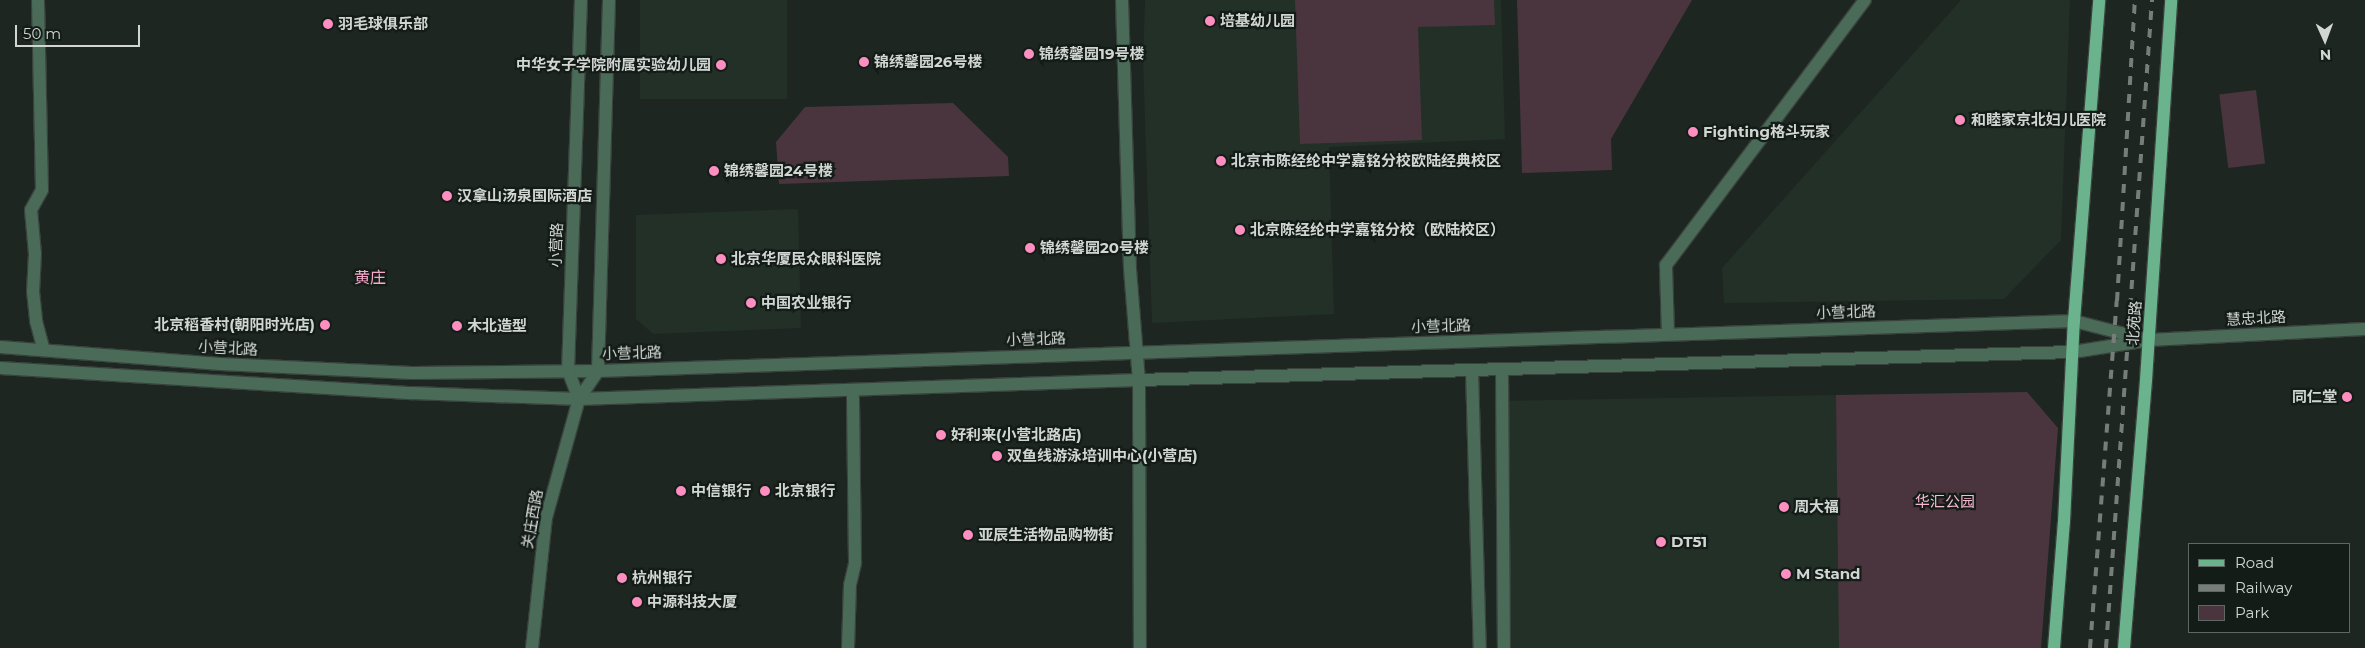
<!DOCTYPE html>
<html>
<head>
<meta charset="utf-8">
<style>
  body { margin:0 }
  #map { position:relative; width:2365px; height:648px; overflow:hidden; background:#1d2621; font-family:Montserrat,"Noto Sans SC",sans-serif }
  div>[style] { position:absolute }
  .built>* { inset:0; background:#223028; transform-origin:0 0 }
  .green>* { inset:0; background:#4a353e; transform-origin:0 0 }
  .roads { filter:drop-shadow(1px 0 #3a423d) drop-shadow(-1px 0 #3a423d) drop-shadow(0 1px #3a423d) drop-shadow(0 -1px #3a423d) }
  .minor>* { height:12px; margin:-6px; padding:0 6px; transform-origin:6px; border-radius:6px; background:#4a6b58 }
  .major>* { height:12px; margin:-6px; padding:0 6px; transform-origin:6px; border-radius:6px; background:#6bb38c }
  .rail>* { height:4px; margin-top:-2px; transform-origin:0; background:repeating-linear-gradient(90deg,#777e7a 0 9px,transparent 0 18px) }
  .dots>* { width:14px; height:14px; translate:-50% -50%; box-sizing:border-box; border:2px solid #141c18; border-radius:50% }
  span { translate:-50% -50%; white-space:nowrap; text-align:center; line-height:1.15; -webkit-text-stroke:4.5px #141c18; paint-order:stroke }
  .poi-label { font-size:15px; color:#d1d6d3; font-weight:700 }
  .left { translate:0 -50%; text-align:left }
  .right { translate:-100% -50%; text-align:right }
  .street-label { font-size:15px; color:#d1d6d3 }
  .park-label { font-size:15px; color:#f8bad3 }
  .neighbourhood-label { font-size:16px; color:#f6a8c9 }
  .legend { position:absolute; left:2188px; top:543px; width:162px; height:90px; box-sizing:border-box; background:#141c18; border:1px solid #606663; margin:0; padding:6px 9px; list-style:none; font-size:15px; color:#d1d6d3 }
  .legend li { display:flex; align-items:center; gap:10px; height:25px }
  .legend b { width:25px; border:1px solid #606663 }
  .north { position:absolute; left:2300px; top:15px; width:50px; height:50px; -webkit-text-stroke:4px #141c18; paint-order:stroke; rotate:178deg; font-size:14px; font-weight:700; line-height:20px; text-align:center; color:#d1d6d3 }
  .north::after { content:''; display:block; margin:auto; width:18px; height:22px; background:#d1d6d3; clip-path:polygon(50% 0,100% 100%,50% 72%,0 100%) }
  .scale { position:absolute; left:15px; top:25px; width:125px; height:22px; box-sizing:border-box; border:2px solid #d1d6d3; border-top:0; padding-left:6px; font-size:15px; line-height:18px; white-space:nowrap; color:#d1d6d3; -webkit-text-stroke:4px #141c18; paint-order:stroke }
</style>
</head>
<body>
<div id="map">
  <div class="built">
    <i style="left:640px;top:0;width:147px;height:99px"></i>
    <i style="clip-path:polygon(1145px 0,1501px 0,1505px 139px,1329px 147px,1334px 314px,1152px 323px,1143px 61px)"></i>
    <i style="clip-path:polygon(1961px 0,2070px 0,2061px 240px,2004px 299px,1724px 303px,1722px 268px)"></i>
    <i style="clip-path:polygon(798px 209px,801px 328px,653px 334px,636px 319px,636px 215px)"></i>
    <i style="left:1836px;top:395px;width:253px;height:339px;rotate:89deg"></i>
  </div>
  <div class="green">
    <i style="clip-path:polygon(1295px 0,1494px 0,1495px 25px,1418px 27px,1422px 140px,1300px 144px)"></i>
    <i style="clip-path:polygon(1517px 0,1692px 0,1611px 139px,1612px 170px,1522px 173px)"></i>
    <i style="left:2256px;top:90px;width:74px;height:37px;rotate:83deg"></i>
    <i style="clip-path:polygon(953px 103px,1008px 157px,1009px 176px,779px 184px,776px 142px,805px 107px)"></i>
    <i style="clip-path:polygon(2027px 392px,2058px 428px,2041px 648px,1839px 648px,1836px 395px)"></i>
  </div>
  <div class="roads">
    <div class="minor">
      <i style="left:38px;top:0;width:190px;rotate:88.8deg"></i>
      <i style="left:42px;top:190px;width:23px;rotate:119deg"></i>
      <i style="left:31px;top:210px;width:44px;rotate:84.8deg"></i>
      <i style="left:35px;top:254px;width:37px;rotate:93deg"></i>
      <i style="left:33px;top:291px;width:30px;rotate:84deg"></i>
      <i style="left:36px;top:321px;width:30px;rotate:75deg"></i>
      <i style="left:1122px;top:0;width:269px;rotate:88.3deg"></i>
      <i style="left:1130px;top:269px;width:111px;rotate:85.4deg"></i>
      <i style="left:1139px;top:380px;width:268px;rotate:89.8deg"></i>
      <i style="left:1668px;top:334px;width:69px;rotate:-91.7deg"></i>
      <i style="left:1666px;top:265px;width:331px;rotate:-53.1deg"></i>
      <i style="left:0;top:347px;width:221px;rotate:4.4deg"></i>
      <i style="left:220px;top:364px;width:192px;rotate:2.7deg"></i>
      <i style="left:412px;top:373px;width:186px;rotate:-0.6deg"></i>
      <i style="left:598px;top:371px;width:1477px;rotate:-1.94deg"></i>
      <i style="left:2074px;top:321px;width:72px;rotate:14.4deg"></i>
      <i style="left:0;top:368px;width:413px;rotate:3.5deg"></i>
      <i style="left:412px;top:393px;width:167px;rotate:2.1deg"></i>
      <i style="left:579px;top:399px;width:560px;rotate:-1.94deg"></i>
      <i style="left:1139px;top:380px;width:934px;rotate:-1.72deg"></i>
      <i style="left:2073px;top:352px;width:77px;rotate:-9deg"></i>
      <i style="left:2149px;top:340px;width:216px;rotate:-2.9deg"></i>
      <i style="left:1502px;top:369px;width:279px;rotate:89.6deg"></i>
      <i style="left:1472px;top:370px;width:278px;rotate:88.4deg"></i>
      <i style="left:598px;top:371px;width:371px;rotate:-88.3deg"></i>
      <i style="left:579px;top:399px;width:30px;rotate:-111deg"></i>
      <i style="left:568px;top:371px;width:371px;rotate:-88deg"></i>
      <i style="left:532px;top:648px;width:131px;rotate:-83.9deg"></i>
      <i style="left:546px;top:518px;width:123px;rotate:-74.5deg"></i>
      <i style="left:579px;top:399px;width:34px;rotate:-56deg"></i>
      <i style="left:848px;top:648px;width:63px;rotate:-88.2deg"></i>
      <i style="left:850px;top:585px;width:23px;rotate:-77deg"></i>
      <i style="left:855px;top:563px;width:173px;rotate:-90.7deg"></i>
    </div>
    <div class="major">
      <i style="left:2054px;top:648px;width:126px;rotate:-85.5deg"></i>
      <i style="left:2064px;top:522px;width:201px;rotate:-87.2deg"></i>
      <i style="left:2074px;top:321px;width:322px;rotate:-85.5deg"></i>
      <i style="left:2124px;top:648px;width:269px;rotate:-85.3deg"></i>
      <i style="left:2146px;top:380px;width:381px;rotate:-86.2deg"></i>
    </div>
  </div>
  <div class="rail">
    <i style="left:2090px;top:648px;width:348px;rotate:-85.6deg"></i>
    <i style="left:2117px;top:301px;width:302px;rotate:-86.6deg"></i>
    <i style="left:2106px;top:648px;width:650px;rotate:-85.94deg"></i>
  </div>
  <div class="dots">
    <i style="left:1210px;top:21px;background:#fd8ec0"></i>
    <i style="left:328px;top:24px;background:#fd8ec0"></i>
    <i style="left:1029px;top:54px;background:#fd8ec0"></i>
    <i style="left:864px;top:62px;background:#fd8ec0"></i>
    <i style="left:721px;top:65px;background:#fd8ec0"></i>
    <i style="left:1960px;top:120px;background:#fd8ec0"></i>
    <i style="left:1693px;top:132px;background:#fd8ec0"></i>
    <i style="left:1221px;top:161px;background:#fd8ec0"></i>
    <i style="left:714px;top:171px;background:#fd8ec0"></i>
    <i style="left:447px;top:196px;background:#fd8ec0"></i>
    <i style="left:1240px;top:230px;background:#fd8ec0"></i>
    <i style="left:1030px;top:248px;background:#fd8ec0"></i>
    <i style="left:721px;top:259px;background:#fd8ec0"></i>
    <i style="left:751px;top:303px;background:#fd8ec0"></i>
    <i style="left:325px;top:325px;background:#fd8ec0"></i>
    <i style="left:457px;top:326px;background:#fd8ec0"></i>
    <i style="left:2347px;top:397px;background:#fd8ec0"></i>
    <i style="left:941px;top:435px;background:#fd8ec0"></i>
    <i style="left:997px;top:456px;background:#fd8ec0"></i>
    <i style="left:681px;top:491px;background:#fd8ec0"></i>
    <i style="left:765px;top:491px;background:#fd8ec0"></i>
    <i style="left:1784px;top:507px;background:#fd8ec0"></i>
    <i style="left:968px;top:535px;background:#fd8ec0"></i>
    <i style="left:1661px;top:542px;background:#fd8ec0"></i>
    <i style="left:1786px;top:574px;background:#fd8ec0"></i>
    <i style="left:622px;top:578px;background:#fd8ec0"></i>
    <i style="left:637px;top:602px;background:#fd8ec0"></i>
  </div>
  <div class="poi-label">
    <span class="left" style="left:1220px;top:21px">培基幼儿园</span>
    <span class="left" style="left:338px;top:24px">羽毛球俱乐部</span>
    <span class="left" style="left:1039px;top:54px">锦绣馨园19号楼</span>
    <span class="left" style="left:874px;top:62px">锦绣馨园26号楼</span>
    <span class="right" style="left:711px;top:65px">中华女子学院附属实验幼儿园</span>
    <span class="left" style="left:1971px;top:120px">和睦家京北妇儿医院</span>
    <span class="left" style="left:1703px;top:132px">Fighting格斗玩家</span>
    <span class="left" style="left:1231px;top:161px">北京市陈经纶中学嘉铭分校欧陆经典校区</span>
    <span class="left" style="left:724px;top:171px">锦绣馨园24号楼</span>
    <span class="left" style="left:457px;top:196px">汉拿山汤泉国际酒店</span>
    <span class="left" style="left:1250px;top:230px">北京陈经纶中学嘉铭分校（欧陆校区）</span>
    <span class="left" style="left:1040px;top:248px">锦绣馨园20号楼</span>
    <span class="left" style="left:731px;top:259px">北京华厦民众眼科医院</span>
    <span class="left" style="left:761px;top:303px">中国农业银行</span>
    <span class="right" style="left:315px;top:325px">北京稻香村(朝阳时光店)</span>
    <span class="left" style="left:467px;top:326px">木北造型</span>
    <span class="right" style="left:2337px;top:397px">同仁堂</span>
    <span class="left" style="left:951px;top:435px">好利来(小营北路店)</span>
    <span class="left" style="left:1007px;top:456px">双鱼线游泳培训中心(小营店)</span>
    <span class="left" style="left:691px;top:491px">中信银行</span>
    <span class="left" style="left:775px;top:491px">北京银行</span>
    <span class="left" style="left:1794px;top:507px">周大福</span>
    <span class="left" style="left:978px;top:535px">亚辰生活物品购物街</span>
    <span class="left" style="left:1671px;top:542px">DT51</span>
    <span class="left" style="left:1796px;top:574px">M Stand</span>
    <span class="left" style="left:632px;top:578px">杭州银行</span>
    <span class="left" style="left:647px;top:602px">中源科技大厦</span>
  </div>
  <div class="street-label">
    <span style="left:556px;top:245px;rotate:-88deg">小营路</span>
    <span style="left:1846px;top:312px;rotate:-2deg">小营北路</span>
    <span style="left:2256px;top:318px;rotate:-3deg">慧忠北路</span>
    <span style="left:2134px;top:323px;rotate:-86deg">北苑路</span>
    <span style="left:1441px;top:326px;rotate:-2deg">小营北路</span>
    <span style="left:1036px;top:339px;rotate:-2deg">小营北路</span>
    <span style="left:228px;top:348px;rotate:3deg">小营北路</span>
    <span style="left:632px;top:353px;rotate:-2deg">小营北路</span>
    <span style="left:532px;top:519px;rotate:-80deg">关庄西路</span>
  </div>
  <div class="park-label">
    <span style="left:1945px;top:502px">华汇公园</span>
  </div>
  <div class="neighbourhood-label">
    <span style="left:370px;top:278px">黄庄</span>
  </div>
  <ul class="legend">
  <li><b style="height:6px;background:#6bb38c"></b>Road</li>
  <li><b style="height:6px;background:#777e7a"></b>Railway</li>
  <li><b style="height:14px;background:#4a353e"></b>Park</li>
  </ul>
  <div class="north">N</div>
  <div class="scale">50 m</div>
</div>
</body>
</html>
